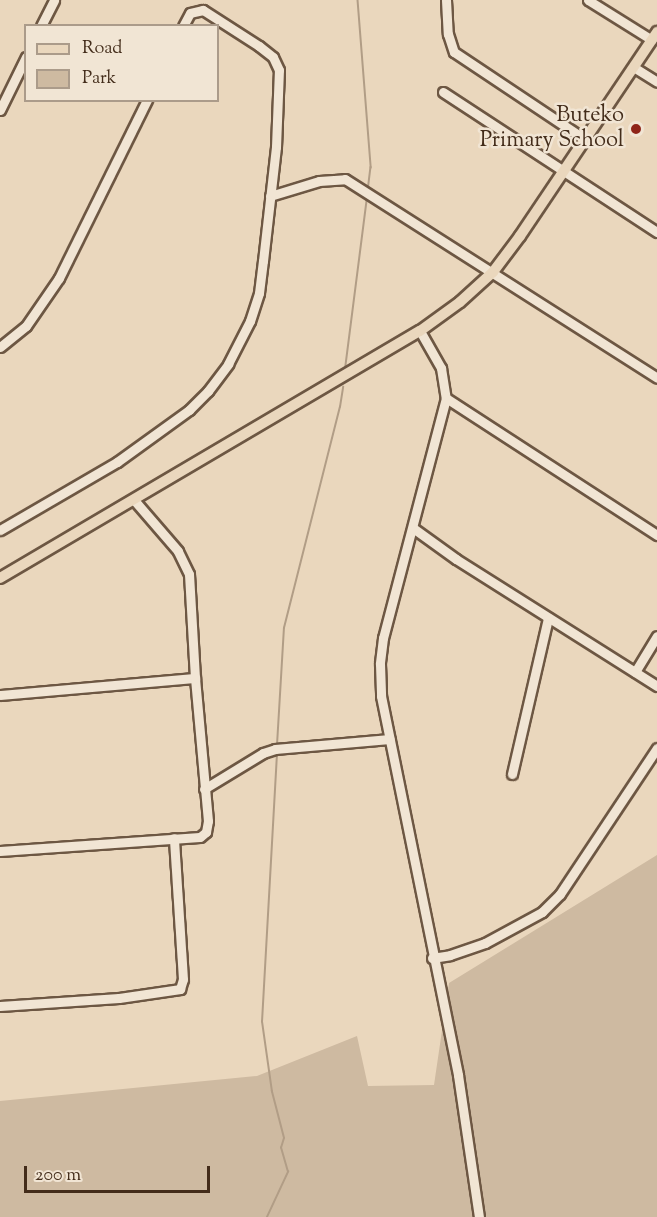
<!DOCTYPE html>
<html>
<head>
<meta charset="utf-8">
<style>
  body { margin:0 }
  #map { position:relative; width:657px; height:1217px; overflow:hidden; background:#ead7bd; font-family:"Sorts Mill Goudy",serif }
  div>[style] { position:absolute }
  .green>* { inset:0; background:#cebaa1 }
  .stream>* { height:1.5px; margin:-0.75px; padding:0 0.75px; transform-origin:0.75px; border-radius:0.75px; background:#b19d86 }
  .roads { filter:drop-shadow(2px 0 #6d5743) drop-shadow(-2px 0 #6d5743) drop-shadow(0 2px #6d5743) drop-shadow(0 -2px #6d5743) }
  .minor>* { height:9px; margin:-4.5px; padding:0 4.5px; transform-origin:4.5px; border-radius:4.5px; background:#f1e5d4 }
  .major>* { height:10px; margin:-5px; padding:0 5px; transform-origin:5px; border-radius:5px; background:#ead7bd }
  .dots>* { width:16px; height:16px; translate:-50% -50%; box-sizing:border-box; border:3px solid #f1e5d4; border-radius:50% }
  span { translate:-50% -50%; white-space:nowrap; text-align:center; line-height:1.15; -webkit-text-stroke:5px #f1e5d4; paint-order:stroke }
  .poi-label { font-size:22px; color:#432c1a }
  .right { translate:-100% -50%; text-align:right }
  .legend { position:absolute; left:24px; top:24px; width:195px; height:78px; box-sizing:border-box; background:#f1e5d4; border:2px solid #ab9b8a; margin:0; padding:8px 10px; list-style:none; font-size:18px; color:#432c1a }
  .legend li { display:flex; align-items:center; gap:12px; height:30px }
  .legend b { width:30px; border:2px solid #ab9b8a }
  .scale { position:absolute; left:24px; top:1166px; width:186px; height:27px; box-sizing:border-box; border:3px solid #432c1a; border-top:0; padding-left:8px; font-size:18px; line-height:21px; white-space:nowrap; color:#432c1a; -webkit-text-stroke:4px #f1e5d4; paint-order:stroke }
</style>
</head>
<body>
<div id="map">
  <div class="green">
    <i style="clip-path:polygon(657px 855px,657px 1217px,0 1217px,0 1101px,257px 1076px,357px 1036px,368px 1086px,434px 1085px,449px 983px)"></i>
  </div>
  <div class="stream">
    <i style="left:358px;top:0;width:168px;rotate:85.5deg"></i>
    <i style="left:371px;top:167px;width:23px;rotate:97deg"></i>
    <i style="left:345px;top:369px;width:172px;rotate:-82.7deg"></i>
    <i style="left:277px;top:745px;width:117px;rotate:-86.6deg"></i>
    <i style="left:284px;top:628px;width:228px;rotate:-75.8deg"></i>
    <i style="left:340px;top:407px;width:20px;rotate:-81deg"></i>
    <i style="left:267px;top:1217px;width:50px;rotate:-65deg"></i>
    <i style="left:288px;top:1172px;width:25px;rotate:-106deg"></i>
    <i style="left:281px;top:1148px;width:10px;rotate:-73deg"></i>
    <i style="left:284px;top:1138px;width:48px;rotate:-104.6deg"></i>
    <i style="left:272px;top:1092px;width:71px;rotate:-98.1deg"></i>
    <i style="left:262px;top:1022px;width:269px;rotate:-86.8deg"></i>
  </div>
  <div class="roads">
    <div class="minor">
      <i style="left:446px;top:0;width:34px;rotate:87deg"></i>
      <i style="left:448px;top:34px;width:19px;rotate:72deg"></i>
      <i style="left:454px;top:52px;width:159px;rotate:33.7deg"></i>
      <i style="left:588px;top:0;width:75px;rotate:32deg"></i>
      <i style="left:41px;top:26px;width:29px;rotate:-63deg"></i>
      <i style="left:635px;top:68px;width:26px;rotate:32deg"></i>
      <i style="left:443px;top:92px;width:256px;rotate:33.2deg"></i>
      <i style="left:0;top:110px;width:59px;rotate:-63.9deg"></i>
      <i style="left:270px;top:196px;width:51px;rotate:-17deg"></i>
      <i style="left:319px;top:181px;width:26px;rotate:-4deg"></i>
      <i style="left:345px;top:179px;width:370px;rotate:32.5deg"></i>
      <i style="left:420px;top:331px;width:43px;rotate:60.4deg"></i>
      <i style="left:441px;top:368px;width:30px;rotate:81deg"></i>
      <i style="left:446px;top:398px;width:248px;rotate:104.7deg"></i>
      <i style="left:383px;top:638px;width:26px;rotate:97deg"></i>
      <i style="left:380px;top:664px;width:32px;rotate:88deg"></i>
      <i style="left:381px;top:696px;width:387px;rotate:78.5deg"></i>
      <i style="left:458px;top:1075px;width:144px;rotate:81.6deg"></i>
      <i style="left:0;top:347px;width:33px;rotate:-39deg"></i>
      <i style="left:26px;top:326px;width:58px;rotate:-55.5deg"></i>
      <i style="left:59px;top:278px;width:199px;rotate:-63.7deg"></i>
      <i style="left:446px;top:398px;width:252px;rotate:33deg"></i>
      <i style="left:413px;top:528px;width:53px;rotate:35.8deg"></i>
      <i style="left:456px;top:559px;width:238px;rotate:32.3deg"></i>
      <i style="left:0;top:530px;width:135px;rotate:-30.2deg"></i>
      <i style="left:117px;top:462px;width:89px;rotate:-35.8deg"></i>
      <i style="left:189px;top:410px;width:27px;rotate:-45deg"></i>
      <i style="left:208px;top:391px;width:34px;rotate:-53deg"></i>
      <i style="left:228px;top:364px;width:48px;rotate:-62.9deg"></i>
      <i style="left:250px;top:321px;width:29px;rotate:-72deg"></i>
      <i style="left:259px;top:293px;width:32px;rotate:-83deg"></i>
      <i style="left:263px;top:261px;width:115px;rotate:-83.5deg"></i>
      <i style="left:276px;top:147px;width:77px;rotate:-87.8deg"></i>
      <i style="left:279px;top:70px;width:14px;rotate:-115deg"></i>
      <i style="left:273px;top:57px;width:18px;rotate:-142deg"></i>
      <i style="left:259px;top:46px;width:67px;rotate:-147.3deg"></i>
      <i style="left:203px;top:10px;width:13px;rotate:167deg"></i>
      <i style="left:190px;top:13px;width:15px;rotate:118deg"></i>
      <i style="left:635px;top:672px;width:42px;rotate:-58.6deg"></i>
      <i style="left:0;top:695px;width:196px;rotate:-5deg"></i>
      <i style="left:512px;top:774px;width:160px;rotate:-77deg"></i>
      <i style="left:204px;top:789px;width:69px;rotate:-31.4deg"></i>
      <i style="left:263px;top:753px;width:13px;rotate:-18deg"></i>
      <i style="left:275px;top:749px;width:115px;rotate:-5deg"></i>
      <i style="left:0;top:851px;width:200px;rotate:-4deg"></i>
      <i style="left:200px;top:837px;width:8px;rotate:-40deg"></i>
      <i style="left:206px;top:832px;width:11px;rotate:-80deg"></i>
      <i style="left:208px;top:821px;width:144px;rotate:-95.2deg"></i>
      <i style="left:195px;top:678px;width:104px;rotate:-93.3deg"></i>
      <i style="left:189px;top:574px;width:25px;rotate:-116deg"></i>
      <i style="left:178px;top:551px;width:67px;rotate:-130.8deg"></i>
      <i style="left:432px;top:958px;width:18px;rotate:-9deg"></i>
      <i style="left:450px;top:955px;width:37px;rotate:-19deg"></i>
      <i style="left:485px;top:943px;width:65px;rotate:-28.5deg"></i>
      <i style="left:542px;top:912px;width:25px;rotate:-45deg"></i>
      <i style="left:560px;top:894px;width:175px;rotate:-56.4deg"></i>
      <i style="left:0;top:1006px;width:119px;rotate:-3.8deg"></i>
      <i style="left:119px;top:998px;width:62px;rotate:-8.4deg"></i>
      <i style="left:180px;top:989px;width:10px;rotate:-73deg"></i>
      <i style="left:183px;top:979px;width:141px;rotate:-93.7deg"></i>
    </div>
    <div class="major">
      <i style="left:0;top:578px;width:487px;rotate:-30.5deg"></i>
      <i style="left:420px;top:331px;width:49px;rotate:-35.9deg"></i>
      <i style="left:460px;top:302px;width:45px;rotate:-42.3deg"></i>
      <i style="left:493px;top:272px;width:45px;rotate:-53.1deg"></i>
      <i style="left:520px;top:236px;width:246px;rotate:-56.1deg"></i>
    </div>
  </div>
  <div class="dots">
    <i style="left:636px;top:129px;background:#8f2418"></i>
  </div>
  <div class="poi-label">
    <span class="right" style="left:624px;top:129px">Buteko<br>Primary School</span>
  </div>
  <ul class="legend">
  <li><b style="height:8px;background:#ead7bd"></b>Road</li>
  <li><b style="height:16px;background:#cebaa1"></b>Park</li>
  </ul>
  <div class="scale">200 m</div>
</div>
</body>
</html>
